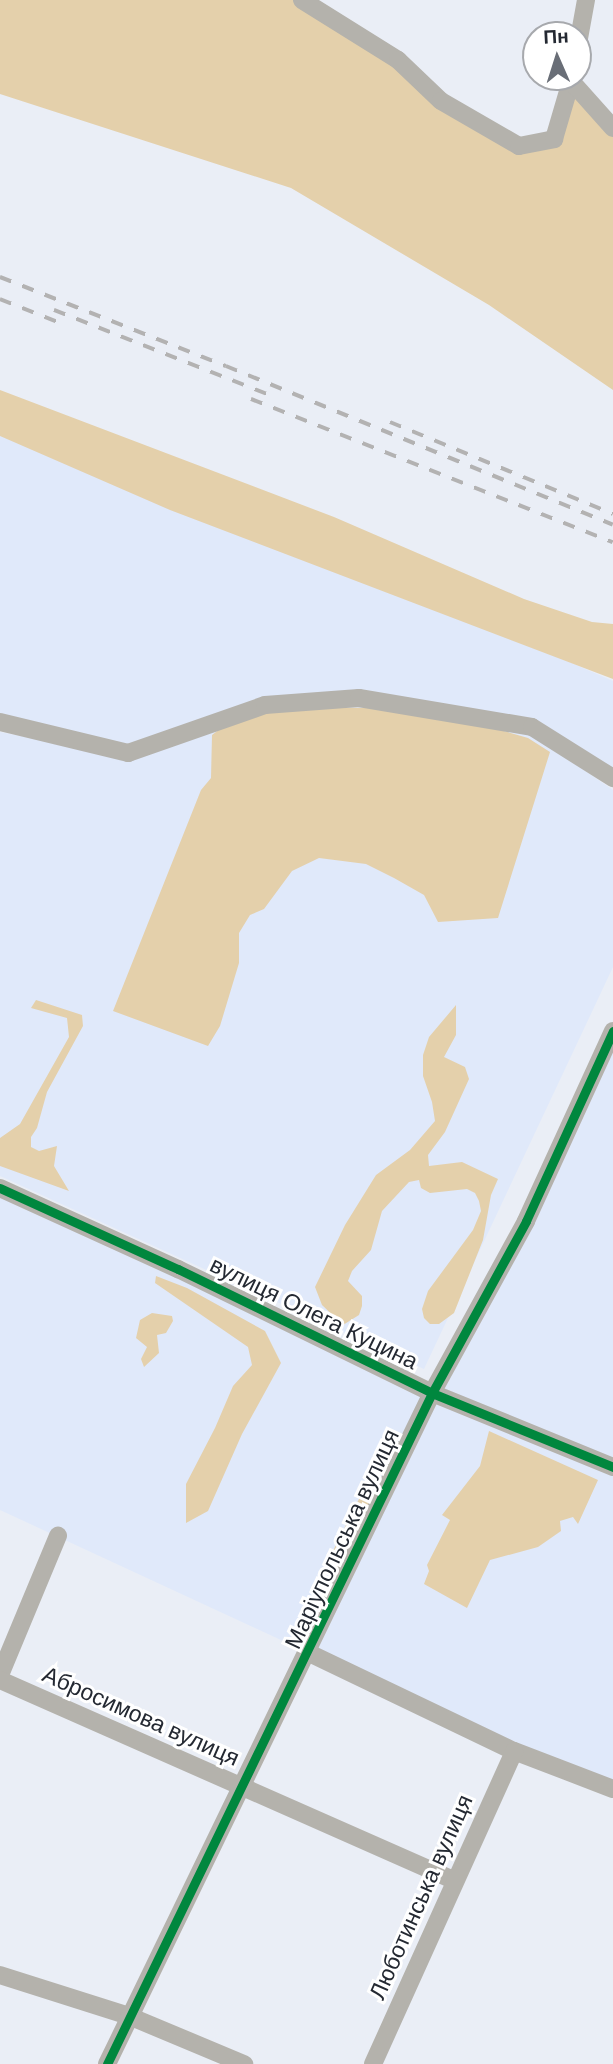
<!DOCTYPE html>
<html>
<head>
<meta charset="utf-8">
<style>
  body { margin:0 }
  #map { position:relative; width:613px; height:2064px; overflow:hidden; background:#eaeef6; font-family:"DM Sans",sans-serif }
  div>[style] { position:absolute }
  .built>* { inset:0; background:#e0e9fa }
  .green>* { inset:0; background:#e4d0ab }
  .minor>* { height:18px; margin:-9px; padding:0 9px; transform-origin:9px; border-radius:9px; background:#b4b2ac }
  .rail>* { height:3.5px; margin-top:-1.75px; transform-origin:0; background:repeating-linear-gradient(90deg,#b3b2b2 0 12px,transparent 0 24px) }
  .cycleway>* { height:9px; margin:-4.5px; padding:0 4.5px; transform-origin:4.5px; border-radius:4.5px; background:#00873e }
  span { translate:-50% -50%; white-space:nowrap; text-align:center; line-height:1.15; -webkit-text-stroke:6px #fff; paint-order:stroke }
  .street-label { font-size:23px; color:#242932 }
  .north { position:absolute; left:522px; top:21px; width:70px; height:70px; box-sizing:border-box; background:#fff; border:2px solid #a7a9ad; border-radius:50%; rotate:357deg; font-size:19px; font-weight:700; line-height:28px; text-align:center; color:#242932 }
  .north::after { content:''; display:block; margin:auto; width:24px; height:32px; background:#696e77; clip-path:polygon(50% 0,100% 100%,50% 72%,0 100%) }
</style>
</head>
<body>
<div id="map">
  <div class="built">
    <i style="clip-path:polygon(0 432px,279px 536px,613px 681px,613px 778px,532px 727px,359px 698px,265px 705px,128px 753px,0 722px)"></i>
    <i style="clip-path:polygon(359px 700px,530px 733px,613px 790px,613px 967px,424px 1369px,0 1176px,0 732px,129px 758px,265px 708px)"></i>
    <i style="clip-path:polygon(613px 1031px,613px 1789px,309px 1653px,0 1510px,0 1188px,432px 1393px)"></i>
  </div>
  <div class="green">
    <i style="clip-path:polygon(0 0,302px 0,519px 146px,554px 139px,571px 81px,613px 128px,613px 390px,489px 305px,291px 188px,0 94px)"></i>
    <i style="clip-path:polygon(0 390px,334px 517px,524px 599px,592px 622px,613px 624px,613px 679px,170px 510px,0 436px)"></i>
    <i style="clip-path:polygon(299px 707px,376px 708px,479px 724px,528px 738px,550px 752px,498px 918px,438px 922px,424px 895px,394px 878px,366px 864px,319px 858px,292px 871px,264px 909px,250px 915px,239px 933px,239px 963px,220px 1026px,208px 1046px,113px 1011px,201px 790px,211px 778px,212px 735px,225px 725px,268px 711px)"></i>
    <i style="clip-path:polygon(36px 1000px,82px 1015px,83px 1026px,47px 1092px,37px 1128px,31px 1137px,31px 1147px,39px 1151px,57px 1146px,54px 1166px,69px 1191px,0 1166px,0 1138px,20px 1124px,69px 1037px,67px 1018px,31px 1008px)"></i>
    <i style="clip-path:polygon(456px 1005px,456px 1035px,444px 1057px,465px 1067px,469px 1079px,445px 1132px,428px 1155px,429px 1166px,462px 1162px,498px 1179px,491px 1195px,483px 1240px,454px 1313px,439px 1324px,430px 1324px,424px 1318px,422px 1309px,428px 1291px,473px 1230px,481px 1211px,479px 1201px,475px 1193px,467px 1189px,430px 1193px,421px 1188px,419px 1180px,409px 1182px,382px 1211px,371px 1250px,352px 1271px,348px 1281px,362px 1296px,362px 1306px,359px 1315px,343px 1325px,322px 1305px,315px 1287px,345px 1225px,376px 1175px,410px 1150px,435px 1121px,432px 1102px,423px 1076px,423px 1055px,429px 1037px)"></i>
    <i style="clip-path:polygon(156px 1276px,187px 1288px,265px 1331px,281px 1363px,242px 1434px,208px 1511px,186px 1523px,186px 1484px,215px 1428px,233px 1386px,252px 1365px,248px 1347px,155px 1283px)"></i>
    <i style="clip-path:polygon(152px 1313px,172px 1316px,173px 1321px,166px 1333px,157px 1335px,159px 1353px,144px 1367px,141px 1359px,147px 1347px,136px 1338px,140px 1320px)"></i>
    <i style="clip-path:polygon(489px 1431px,598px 1480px,578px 1524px,573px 1517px,560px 1521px,561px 1531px,538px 1547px,490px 1560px,467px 1608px,424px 1584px,429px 1571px,427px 1565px,450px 1520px,442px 1515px,480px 1466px)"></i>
    <i style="clip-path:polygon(366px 1496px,376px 1502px,335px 1579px,327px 1563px,360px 1497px)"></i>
  </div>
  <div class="minor">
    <i style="left:302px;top:0;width:113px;rotate:32deg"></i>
    <i style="left:398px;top:60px;width:59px;rotate:43.6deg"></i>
    <i style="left:441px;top:101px;width:90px;rotate:30deg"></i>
    <i style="left:519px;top:146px;width:36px;rotate:-11deg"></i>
    <i style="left:554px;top:139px;width:60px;rotate:-73.7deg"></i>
    <i style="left:578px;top:44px;width:45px;rotate:-79.7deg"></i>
    <i style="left:572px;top:77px;width:4px;rotate:104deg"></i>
    <i style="left:571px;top:81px;width:63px;rotate:48.2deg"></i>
    <i style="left:0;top:722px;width:132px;rotate:13.6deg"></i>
    <i style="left:128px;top:753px;width:145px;rotate:-19.3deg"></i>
    <i style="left:265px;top:705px;width:94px;rotate:-4.3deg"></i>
    <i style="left:359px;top:698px;width:175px;rotate:9.5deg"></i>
    <i style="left:532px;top:727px;width:96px;rotate:32.2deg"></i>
    <i style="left:0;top:1188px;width:196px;rotate:24.5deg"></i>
    <i style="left:178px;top:1269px;width:283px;rotate:26deg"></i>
    <i style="left:432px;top:1393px;width:196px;rotate:22.2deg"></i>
    <i style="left:309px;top:1653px;width:227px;rotate:25.6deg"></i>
    <i style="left:514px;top:1751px;width:106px;rotate:21deg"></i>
    <i style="left:0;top:1675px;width:151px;rotate:-67.4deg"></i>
    <i style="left:0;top:1680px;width:496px;rotate:23.8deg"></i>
    <i style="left:0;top:1975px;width:135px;rotate:17.6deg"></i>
    <i style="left:129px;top:2016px;width:125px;rotate:22.7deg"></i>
    <i style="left:107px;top:2064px;width:746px;rotate:-64.16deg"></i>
    <i style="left:432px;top:1393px;width:196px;rotate:-61.3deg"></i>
    <i style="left:526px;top:1221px;width:209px;rotate:-65.4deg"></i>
    <i style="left:373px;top:2064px;width:343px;rotate:-65.7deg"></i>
  </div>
  <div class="rail">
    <i style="left:0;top:277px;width:243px;rotate:21.5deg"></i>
    <i style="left:226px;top:366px;width:418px;rotate:22.3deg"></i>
    <i style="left:0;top:299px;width:70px;rotate:21.8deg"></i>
    <i style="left:54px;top:310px;width:234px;rotate:21.5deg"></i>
    <i style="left:251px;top:399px;width:389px;rotate:21.6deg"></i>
    <i style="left:390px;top:422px;width:241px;rotate:22.4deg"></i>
  </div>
  <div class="cycleway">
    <i style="left:0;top:1188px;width:196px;rotate:24.5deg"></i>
    <i style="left:178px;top:1269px;width:283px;rotate:26deg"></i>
    <i style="left:432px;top:1393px;width:196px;rotate:22.2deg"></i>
    <i style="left:107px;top:2064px;width:746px;rotate:-64.16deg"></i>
    <i style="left:432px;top:1393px;width:196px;rotate:-61.3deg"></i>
    <i style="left:526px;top:1221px;width:209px;rotate:-65.4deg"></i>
  </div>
  <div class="street-label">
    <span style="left:314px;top:1313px;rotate:26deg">вулиця Олега Куцина</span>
    <span style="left:342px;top:1539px;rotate:-65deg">Маріупольська вулиця</span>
    <span style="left:141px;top:1716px;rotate:24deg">Абросимова вулиця</span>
    <span style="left:421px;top:1897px;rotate:-66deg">Люботинська вулиця</span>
  </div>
  <div class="north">Пн</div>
</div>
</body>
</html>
